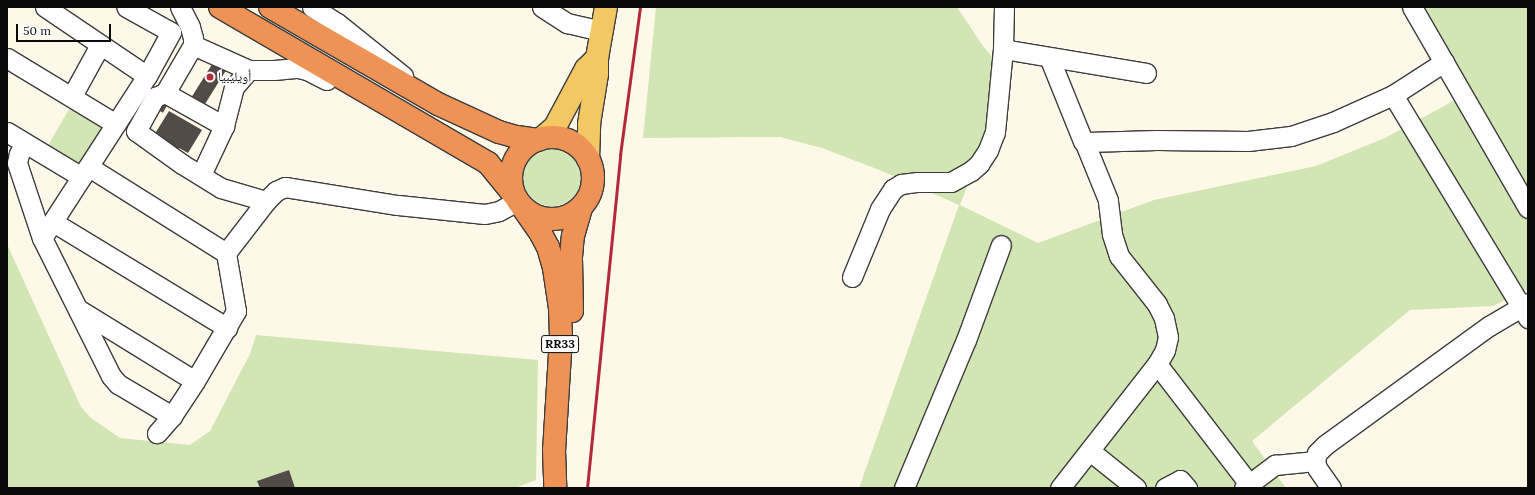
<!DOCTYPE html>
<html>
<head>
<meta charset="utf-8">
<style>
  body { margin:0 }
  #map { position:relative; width:1535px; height:495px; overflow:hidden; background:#fef8e8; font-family:Lora,"Noto Naskh Arabic",serif }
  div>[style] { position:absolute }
  .green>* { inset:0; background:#d1e6b4; transform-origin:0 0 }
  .round { border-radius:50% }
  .building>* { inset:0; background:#524b47; transform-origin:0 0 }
  .roads { filter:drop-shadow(1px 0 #3d3d3d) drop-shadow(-1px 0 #3d3d3d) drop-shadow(0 1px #3d3d3d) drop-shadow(0 -1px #3d3d3d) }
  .minor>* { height:19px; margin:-9.5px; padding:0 9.5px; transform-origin:9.5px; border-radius:9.5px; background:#fff }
  .major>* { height:22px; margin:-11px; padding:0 11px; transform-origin:11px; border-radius:11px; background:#f3c763 }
  .highway>* { height:22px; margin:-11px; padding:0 11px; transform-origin:11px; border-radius:11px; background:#ef9255 }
  .highway>.ring { margin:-11px; padding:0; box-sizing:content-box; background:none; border:22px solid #ef9255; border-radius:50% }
  .rail>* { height:3px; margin:-1.5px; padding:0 1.5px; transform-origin:1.5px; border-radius:1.5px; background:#b42938 }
  .dots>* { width:11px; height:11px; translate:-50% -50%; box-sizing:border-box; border:2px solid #fff; border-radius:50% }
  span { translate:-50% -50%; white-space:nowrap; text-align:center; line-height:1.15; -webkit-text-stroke:4px #fff; paint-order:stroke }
  .shield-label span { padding:1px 3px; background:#fff; border:1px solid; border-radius:3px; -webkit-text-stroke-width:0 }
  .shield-label { font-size:12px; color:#0a0a0a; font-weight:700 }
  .poi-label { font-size:13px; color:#0a0a0a }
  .left { translate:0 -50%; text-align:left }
  .frame { position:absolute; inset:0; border:8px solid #0a0a0a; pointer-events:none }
  .scale { position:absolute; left:16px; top:24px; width:95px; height:18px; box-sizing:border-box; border:2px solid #0a0a0a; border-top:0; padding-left:5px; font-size:12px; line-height:14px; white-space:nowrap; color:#0a0a0a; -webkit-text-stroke:3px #fff; paint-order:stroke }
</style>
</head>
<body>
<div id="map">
  <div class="green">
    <i style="clip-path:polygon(656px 7px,957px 7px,983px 46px,1009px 77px,960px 205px,1038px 243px,1154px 200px,1316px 166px,1385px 138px,1470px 92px,1423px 7px,1528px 7px,1528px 289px,1493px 306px,1410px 310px,1252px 441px,1286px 488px,859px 488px,959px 205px,882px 171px,822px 148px,780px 137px,643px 138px)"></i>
    <i style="left:72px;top:104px;width:39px;height:52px;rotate:30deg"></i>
    <i class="round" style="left:523px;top:148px;width:58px;height:58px"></i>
    <i style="clip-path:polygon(7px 244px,81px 407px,91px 418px,120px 438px,190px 445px,210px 431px,250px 354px,256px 335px,538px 360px,536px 480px,515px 488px,7px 488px)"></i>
  </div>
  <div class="building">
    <i style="left:216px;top:58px;width:15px;height:46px;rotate:32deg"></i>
    <i style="left:161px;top:100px;width:8px;height:10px;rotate:30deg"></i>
    <i style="clip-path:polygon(169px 111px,202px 130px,188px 153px,179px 148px,175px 154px,151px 140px)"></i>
    <i style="clip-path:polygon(289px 470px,295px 488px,260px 488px,257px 481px)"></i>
  </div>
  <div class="roads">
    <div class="minor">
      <i style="left:45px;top:7px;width:123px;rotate:34.1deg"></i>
      <i style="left:180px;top:7px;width:22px;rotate:63deg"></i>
      <i style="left:190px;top:27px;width:11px;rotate:75deg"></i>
      <i style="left:193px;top:38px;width:7px;rotate:90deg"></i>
      <i style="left:193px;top:45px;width:56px;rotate:120.3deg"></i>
      <i style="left:165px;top:93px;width:11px;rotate:158deg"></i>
      <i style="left:155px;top:97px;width:39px;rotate:119deg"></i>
      <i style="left:136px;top:131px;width:57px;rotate:35.7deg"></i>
      <i style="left:182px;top:164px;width:46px;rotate:31.6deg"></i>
      <i style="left:221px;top:188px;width:47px;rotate:16.1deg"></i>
      <i style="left:312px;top:7px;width:30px;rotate:33deg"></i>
      <i style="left:337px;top:23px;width:85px;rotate:38.8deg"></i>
      <i style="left:542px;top:7px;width:30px;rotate:33deg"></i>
      <i style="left:567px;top:23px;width:35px;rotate:13deg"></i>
      <i style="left:1004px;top:7px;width:42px;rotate:91.4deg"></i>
      <i style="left:1003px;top:49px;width:145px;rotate:9.5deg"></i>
      <i style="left:1412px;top:7px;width:232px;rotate:60deg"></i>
      <i style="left:193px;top:45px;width:61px;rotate:24.1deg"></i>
      <i style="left:249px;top:70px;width:25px"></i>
      <i style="left:274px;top:70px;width:24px;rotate:-5deg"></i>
      <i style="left:298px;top:68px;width:9px;rotate:13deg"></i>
      <i style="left:307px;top:70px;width:22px;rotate:27deg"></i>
      <i style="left:1049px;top:57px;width:91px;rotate:68deg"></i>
      <i style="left:1083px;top:141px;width:3px;rotate:18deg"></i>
      <i style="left:1086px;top:142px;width:71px;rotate:-1.6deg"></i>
      <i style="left:1157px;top:140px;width:91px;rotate:0.6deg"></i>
      <i style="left:1248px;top:141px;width:43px;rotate:-6.6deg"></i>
      <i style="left:1291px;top:136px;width:44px;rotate:-18.4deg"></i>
      <i style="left:1333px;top:122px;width:66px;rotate:-24.2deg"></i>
      <i style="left:1393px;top:95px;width:61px;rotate:-32.9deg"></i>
      <i style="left:7px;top:58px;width:127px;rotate:31.2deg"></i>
      <i style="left:165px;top:93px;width:68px;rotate:29.2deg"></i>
      <i style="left:1393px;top:95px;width:261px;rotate:58.8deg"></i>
      <i style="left:72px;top:96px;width:58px;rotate:-61.2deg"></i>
      <i style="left:7px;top:132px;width:87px;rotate:31deg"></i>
      <i style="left:25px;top:143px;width:13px;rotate:119deg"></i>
      <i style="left:19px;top:154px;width:9px;rotate:103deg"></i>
      <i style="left:17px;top:163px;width:79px;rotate:71.6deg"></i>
      <i style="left:42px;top:238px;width:154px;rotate:63.4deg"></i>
      <i style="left:111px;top:376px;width:11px;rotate:49deg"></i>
      <i style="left:118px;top:384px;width:63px;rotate:30.7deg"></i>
      <i style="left:89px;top:167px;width:162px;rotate:32.1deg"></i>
      <i style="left:226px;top:253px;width:59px;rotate:80.2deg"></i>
      <i style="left:236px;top:311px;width:81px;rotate:120.4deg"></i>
      <i style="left:195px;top:381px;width:42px;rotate:123.3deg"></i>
      <i style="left:172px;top:416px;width:23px;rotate:131deg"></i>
      <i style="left:201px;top:175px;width:54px;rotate:-64.9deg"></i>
      <i style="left:224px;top:126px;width:40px;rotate:-75.6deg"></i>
      <i style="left:234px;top:87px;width:23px;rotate:-49deg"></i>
      <i style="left:53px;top:222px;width:204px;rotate:31.3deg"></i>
      <i style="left:42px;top:238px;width:193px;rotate:-57.1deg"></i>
      <i style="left:147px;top:76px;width:50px;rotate:-61.4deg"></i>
      <i style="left:171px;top:32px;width:51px;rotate:-150.9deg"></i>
      <i style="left:226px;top:253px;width:66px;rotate:-52.4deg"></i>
      <i style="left:266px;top:201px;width:14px;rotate:-45deg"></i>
      <i style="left:276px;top:191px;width:10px;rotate:-24deg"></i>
      <i style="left:285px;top:187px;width:114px;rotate:9.1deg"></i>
      <i style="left:398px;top:205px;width:87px;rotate:5.9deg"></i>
      <i style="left:485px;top:214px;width:14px;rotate:-12deg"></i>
      <i style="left:499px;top:211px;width:21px;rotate:-29deg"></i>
      <i style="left:852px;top:277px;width:74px;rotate:-67.6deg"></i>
      <i style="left:880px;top:209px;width:24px;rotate:-57deg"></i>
      <i style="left:893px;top:189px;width:9px;rotate:-32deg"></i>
      <i style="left:901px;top:184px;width:17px;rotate:-7deg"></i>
      <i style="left:918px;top:182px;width:33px"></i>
      <i style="left:951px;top:182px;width:23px;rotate:-29deg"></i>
      <i style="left:971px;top:171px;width:11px;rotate:-41deg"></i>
      <i style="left:979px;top:164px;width:17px;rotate:-57deg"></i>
      <i style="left:988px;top:150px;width:19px;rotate:-69deg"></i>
      <i style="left:995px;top:132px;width:83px;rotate:-84.5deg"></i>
      <i style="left:78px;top:309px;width:137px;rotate:31.6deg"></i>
      <i style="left:1157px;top:364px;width:151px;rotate:52.5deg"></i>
      <i style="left:1090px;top:451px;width:59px;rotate:38.8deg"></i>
      <i style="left:904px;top:488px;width:160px;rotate:-67.3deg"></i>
      <i style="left:966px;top:340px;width:101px;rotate:-69.8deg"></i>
      <i style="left:1060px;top:488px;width:157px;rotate:-52deg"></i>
      <i style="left:1157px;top:364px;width:16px;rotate:-60deg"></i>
      <i style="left:1165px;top:350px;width:13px;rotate:-77deg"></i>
      <i style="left:1168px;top:337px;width:19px;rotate:-102deg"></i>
      <i style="left:1164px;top:318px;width:16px;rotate:-117deg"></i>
      <i style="left:1157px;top:304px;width:61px;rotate:-128.4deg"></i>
      <i style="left:1119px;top:256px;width:23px;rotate:-108deg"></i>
      <i style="left:1112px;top:234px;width:34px;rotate:-97deg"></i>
      <i style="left:1108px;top:200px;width:64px;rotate:-112.1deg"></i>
      <i style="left:1165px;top:488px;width:17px;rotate:-28deg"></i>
      <i style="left:1180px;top:480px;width:11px;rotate:49deg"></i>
      <i style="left:1244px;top:488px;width:39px;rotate:-37deg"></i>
      <i style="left:1275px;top:465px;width:40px;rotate:-5.7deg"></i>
      <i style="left:1331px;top:488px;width:24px;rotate:-125deg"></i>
      <i style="left:1317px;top:468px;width:7px;rotate:-106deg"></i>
      <i style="left:1315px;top:461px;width:8px;rotate:-76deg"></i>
      <i style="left:1317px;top:453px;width:11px;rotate:-45deg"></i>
      <i style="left:1325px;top:445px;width:203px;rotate:-36deg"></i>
      <i style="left:1489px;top:326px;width:45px;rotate:-30.5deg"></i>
    </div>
    <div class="major">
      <i style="left:541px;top:139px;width:18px;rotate:-41deg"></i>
      <i style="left:555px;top:127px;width:66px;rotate:-61.9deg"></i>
      <i style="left:586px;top:69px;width:16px;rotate:-45deg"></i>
      <i style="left:588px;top:159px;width:35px;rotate:-88deg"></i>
      <i style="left:589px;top:124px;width:51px;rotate:-80.9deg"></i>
      <i style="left:597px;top:74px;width:16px;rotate:-90deg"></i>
      <i style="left:597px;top:58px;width:52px;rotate:-80deg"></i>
    </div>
    <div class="highway">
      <i style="left:220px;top:7px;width:310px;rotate:30.2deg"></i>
      <i style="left:488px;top:163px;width:41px;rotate:50.9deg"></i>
      <i style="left:270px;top:7px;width:194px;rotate:30deg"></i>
      <i style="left:438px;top:104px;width:67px;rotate:24.7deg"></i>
      <i style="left:499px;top:132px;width:19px;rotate:16deg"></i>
      <i style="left:517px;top:137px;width:21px;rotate:8deg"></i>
      <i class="ring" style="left:511px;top:137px;width:60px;height:60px"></i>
      <i style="left:523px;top:208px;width:32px;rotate:55deg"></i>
      <i style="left:541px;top:234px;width:15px;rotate:62deg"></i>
      <i style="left:548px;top:247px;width:22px;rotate:74deg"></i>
      <i style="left:554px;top:268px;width:40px;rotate:81.5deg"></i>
      <i style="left:560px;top:308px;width:29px;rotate:88deg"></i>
      <i style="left:561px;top:337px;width:113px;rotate:93.5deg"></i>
      <i style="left:554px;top:450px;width:38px;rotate:88deg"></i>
      <i style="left:572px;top:311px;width:54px;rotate:-91.1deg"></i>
      <i style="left:571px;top:257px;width:21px;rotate:-85deg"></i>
      <i style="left:573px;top:236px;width:29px;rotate:-74deg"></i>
    </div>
  </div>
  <div class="rail">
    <i style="left:587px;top:488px;width:335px;rotate:-84.3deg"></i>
    <i style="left:620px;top:155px;width:149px;rotate:-82.3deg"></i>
  </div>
  <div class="dots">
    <i style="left:210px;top:77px;background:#b42938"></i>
  </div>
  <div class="shield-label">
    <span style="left:560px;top:344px">RR33</span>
  </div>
  <div class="poi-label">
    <span class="left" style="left:218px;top:77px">أويليبيا</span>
  </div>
  <div class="frame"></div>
  <div class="scale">50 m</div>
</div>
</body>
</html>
